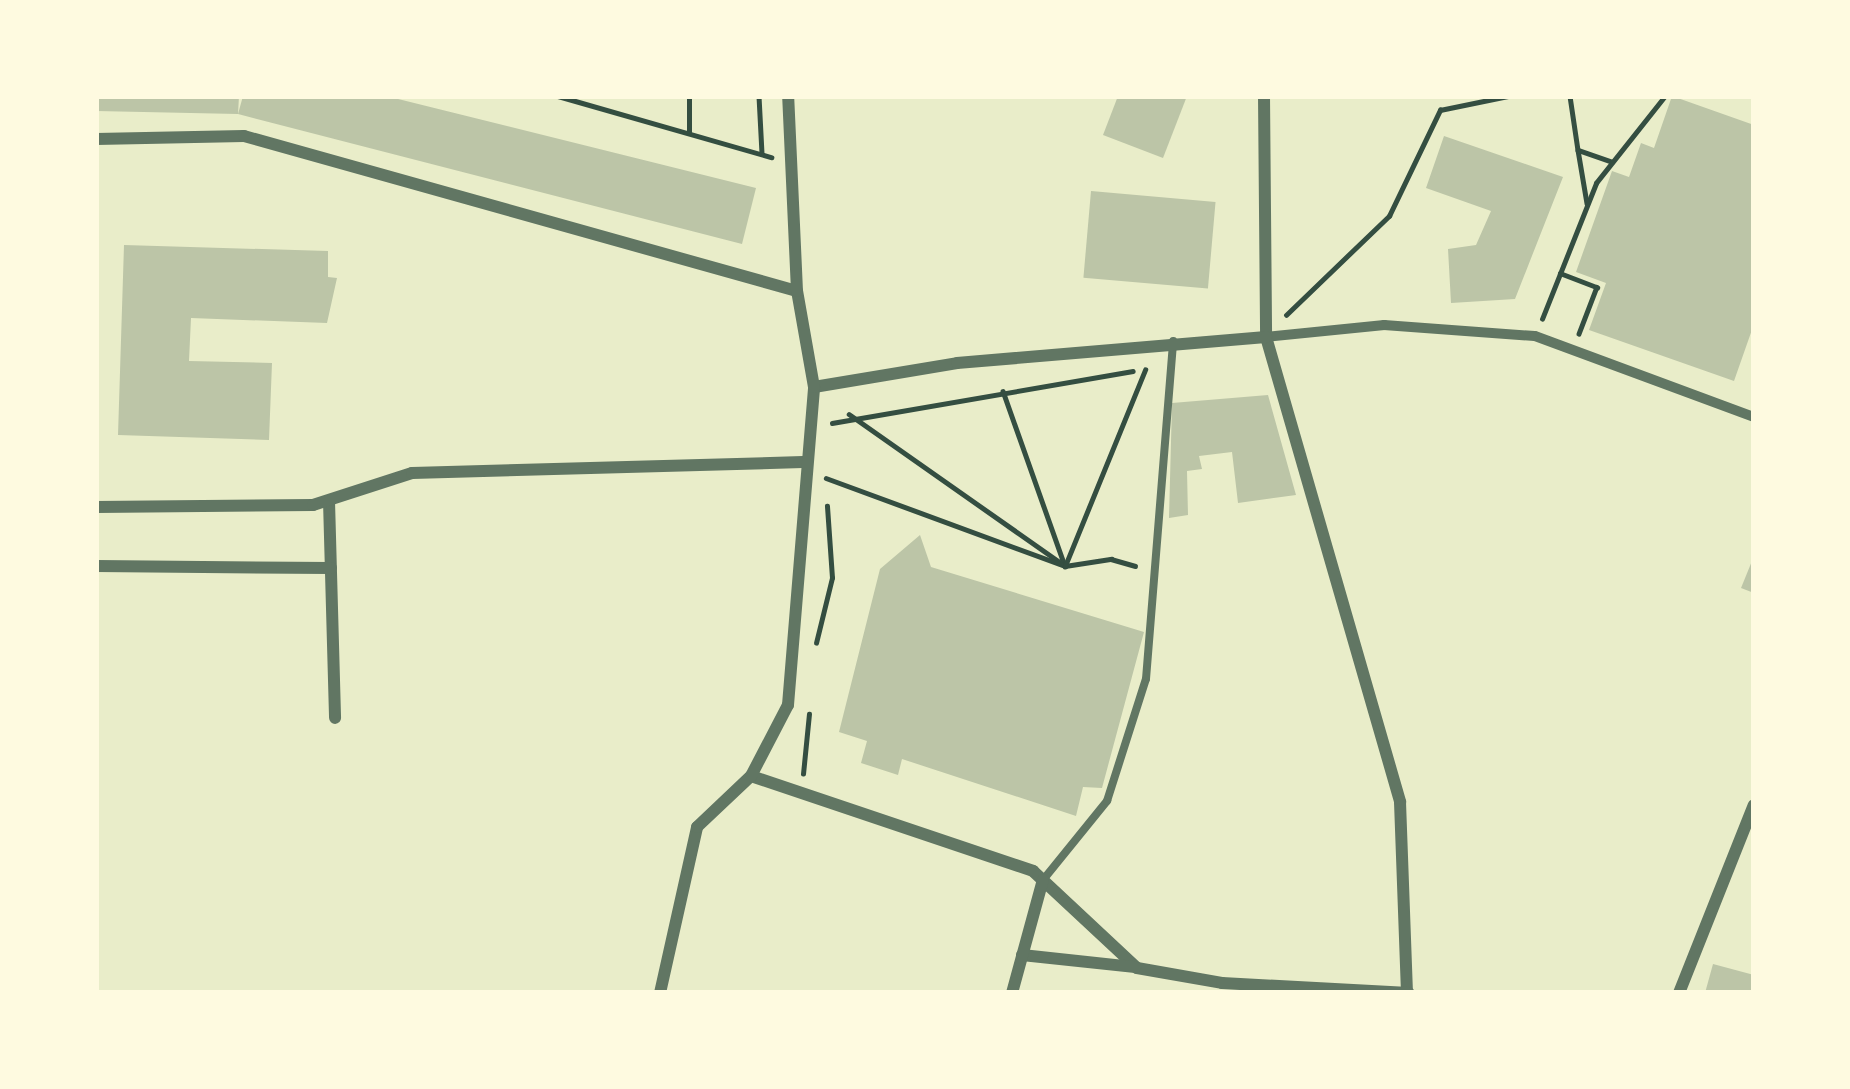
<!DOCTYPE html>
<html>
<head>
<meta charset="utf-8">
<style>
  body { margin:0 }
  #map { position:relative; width:1850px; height:1089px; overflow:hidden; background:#e9edc9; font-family:Overpass,sans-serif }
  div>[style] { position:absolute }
  .building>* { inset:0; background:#bcc5a7; transform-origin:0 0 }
  .path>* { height:4.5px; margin:-2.25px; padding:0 2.25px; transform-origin:2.25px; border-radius:2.25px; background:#344e41 }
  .service>* { height:8px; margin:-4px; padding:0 4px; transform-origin:4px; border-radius:4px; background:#617663 }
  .pedestrian>* { height:10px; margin:-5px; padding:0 5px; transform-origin:5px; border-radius:5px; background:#617663 }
  .minor>* { height:12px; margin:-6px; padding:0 6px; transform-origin:6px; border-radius:6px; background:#617663 }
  span { translate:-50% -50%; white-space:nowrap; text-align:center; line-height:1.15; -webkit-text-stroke:12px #fefae0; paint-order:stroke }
  .frame { position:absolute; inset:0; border:99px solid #fefae0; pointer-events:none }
</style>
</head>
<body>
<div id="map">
  <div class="building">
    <i style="clip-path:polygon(96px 96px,239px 96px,238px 114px,243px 96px,386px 96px,756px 188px,742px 244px,238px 114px,96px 111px)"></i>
    <i style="clip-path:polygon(1118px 96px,1187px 96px,1163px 158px,1103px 135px)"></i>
    <i style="clip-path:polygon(1672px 96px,1754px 125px,1754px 324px,1734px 381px,1589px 330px,1606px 283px,1576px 272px,1612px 171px,1629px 177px,1641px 143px,1654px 148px)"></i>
    <i style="clip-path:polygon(1444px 136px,1563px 177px,1515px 299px,1451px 303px,1448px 249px,1476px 245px,1491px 211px,1426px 188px)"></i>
    <i style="left:1091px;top:191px;width:125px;height:87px;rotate:5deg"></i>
    <i style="clip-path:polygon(124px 245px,328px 251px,328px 277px,337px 278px,327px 323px,191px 318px,189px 361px,272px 363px,269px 440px,118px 435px)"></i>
    <i style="clip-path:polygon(1268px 395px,1296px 495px,1238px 503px,1232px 452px,1199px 456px,1202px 469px,1187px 471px,1188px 515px,1169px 518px,1172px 403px)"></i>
    <i style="clip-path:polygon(920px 535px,931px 567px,1144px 632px,1102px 788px,1083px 787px,1076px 816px,902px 759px,898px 775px,861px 763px,867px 741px,839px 732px,880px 569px)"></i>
    <i style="clip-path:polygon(1754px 556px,1754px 593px,1741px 588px)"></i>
    <i style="clip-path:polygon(1713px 964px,1754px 975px,1754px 993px,1705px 993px)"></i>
  </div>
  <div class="path">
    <i style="left:558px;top:96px;width:222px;rotate:16deg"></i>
    <i style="left:759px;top:96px;width:58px;rotate:87deg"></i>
    <i style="left:1570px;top:96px;width:55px;rotate:81.6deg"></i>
    <i style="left:1578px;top:150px;width:36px;rotate:19deg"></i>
    <i style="left:689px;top:132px;width:36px;rotate:-90deg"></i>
    <i style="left:1578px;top:150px;width:54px;rotate:80.4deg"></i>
    <i style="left:1560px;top:273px;width:40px;rotate:21deg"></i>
    <i style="left:1597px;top:287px;width:50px;rotate:111deg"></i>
    <i style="left:1286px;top:315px;width:143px;rotate:-43.9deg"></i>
    <i style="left:1389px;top:216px;width:118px;rotate:-64.3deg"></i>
    <i style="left:1440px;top:110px;width:69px;rotate:-11.6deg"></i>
    <i style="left:1542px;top:319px;width:146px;rotate:-68.3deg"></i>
    <i style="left:1596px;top:183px;width:111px;rotate:-51.6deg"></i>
    <i style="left:1003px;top:391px;width:186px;rotate:70.5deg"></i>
    <i style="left:849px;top:414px;width:264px;rotate:35.1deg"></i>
    <i style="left:1065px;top:566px;width:47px;rotate:-8.7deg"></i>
    <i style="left:1111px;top:559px;width:25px;rotate:16deg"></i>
    <i style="left:832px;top:423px;width:305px;rotate:-9.8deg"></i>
    <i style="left:826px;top:478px;width:255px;rotate:20.2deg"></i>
    <i style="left:1065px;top:566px;width:212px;rotate:-67.8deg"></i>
    <i style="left:816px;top:643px;width:67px;rotate:-76.2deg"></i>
    <i style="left:832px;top:578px;width:72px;rotate:-94deg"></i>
    <i style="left:803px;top:774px;width:60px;rotate:-84.3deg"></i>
  </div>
  <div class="service">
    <i style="left:1043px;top:880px;width:102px;rotate:-51deg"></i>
    <i style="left:1107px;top:801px;width:128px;rotate:-72.3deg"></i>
    <i style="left:1146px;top:679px;width:339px;rotate:-85.4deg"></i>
  </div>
  <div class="pedestrian">
    <i style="left:1266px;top:337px;width:119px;rotate:-5.8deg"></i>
    <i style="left:1384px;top:325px;width:151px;rotate:4.2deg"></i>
    <i style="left:1535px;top:336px;width:233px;rotate:20.3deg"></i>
  </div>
  <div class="minor">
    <i style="left:1264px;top:96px;width:241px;rotate:89.5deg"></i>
    <i style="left:1266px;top:337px;width:484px;rotate:73.9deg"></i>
    <i style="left:1400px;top:802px;width:190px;rotate:87.9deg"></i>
    <i style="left:96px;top:139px;width:148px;rotate:-1.2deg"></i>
    <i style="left:244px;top:136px;width:574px;rotate:15.66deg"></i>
    <i style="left:814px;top:387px;width:145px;rotate:-9.5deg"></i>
    <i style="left:957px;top:363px;width:310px;rotate:-4.8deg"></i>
    <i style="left:329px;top:501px;width:217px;rotate:88.4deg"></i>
    <i style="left:96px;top:507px;width:217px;rotate:-0.5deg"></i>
    <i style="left:313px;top:505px;width:104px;rotate:-17.9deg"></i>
    <i style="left:412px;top:473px;width:391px;rotate:-1.6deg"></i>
    <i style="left:96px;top:566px;width:235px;rotate:0.5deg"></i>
    <i style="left:751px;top:776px;width:298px;rotate:18.6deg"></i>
    <i style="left:1033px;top:871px;width:142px;rotate:43deg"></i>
    <i style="left:1137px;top:968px;width:86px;rotate:10deg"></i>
    <i style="left:1222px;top:983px;width:187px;rotate:3.1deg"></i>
    <i style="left:1022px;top:955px;width:114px;rotate:6.1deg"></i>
    <i style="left:660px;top:993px;width:170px;rotate:-77.4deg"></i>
    <i style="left:697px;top:827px;width:74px;rotate:-43.4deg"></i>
    <i style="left:751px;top:776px;width:80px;rotate:-62.5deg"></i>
    <i style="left:788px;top:705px;width:319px;rotate:-85.3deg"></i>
    <i style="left:814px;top:387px;width:97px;rotate:-100deg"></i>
    <i style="left:797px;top:291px;width:195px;rotate:-92.6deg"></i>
    <i style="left:1012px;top:993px;width:117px;rotate:-74.7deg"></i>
    <i style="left:1679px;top:993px;width:202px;rotate:-68.3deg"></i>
  </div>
  <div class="frame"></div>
</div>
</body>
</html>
